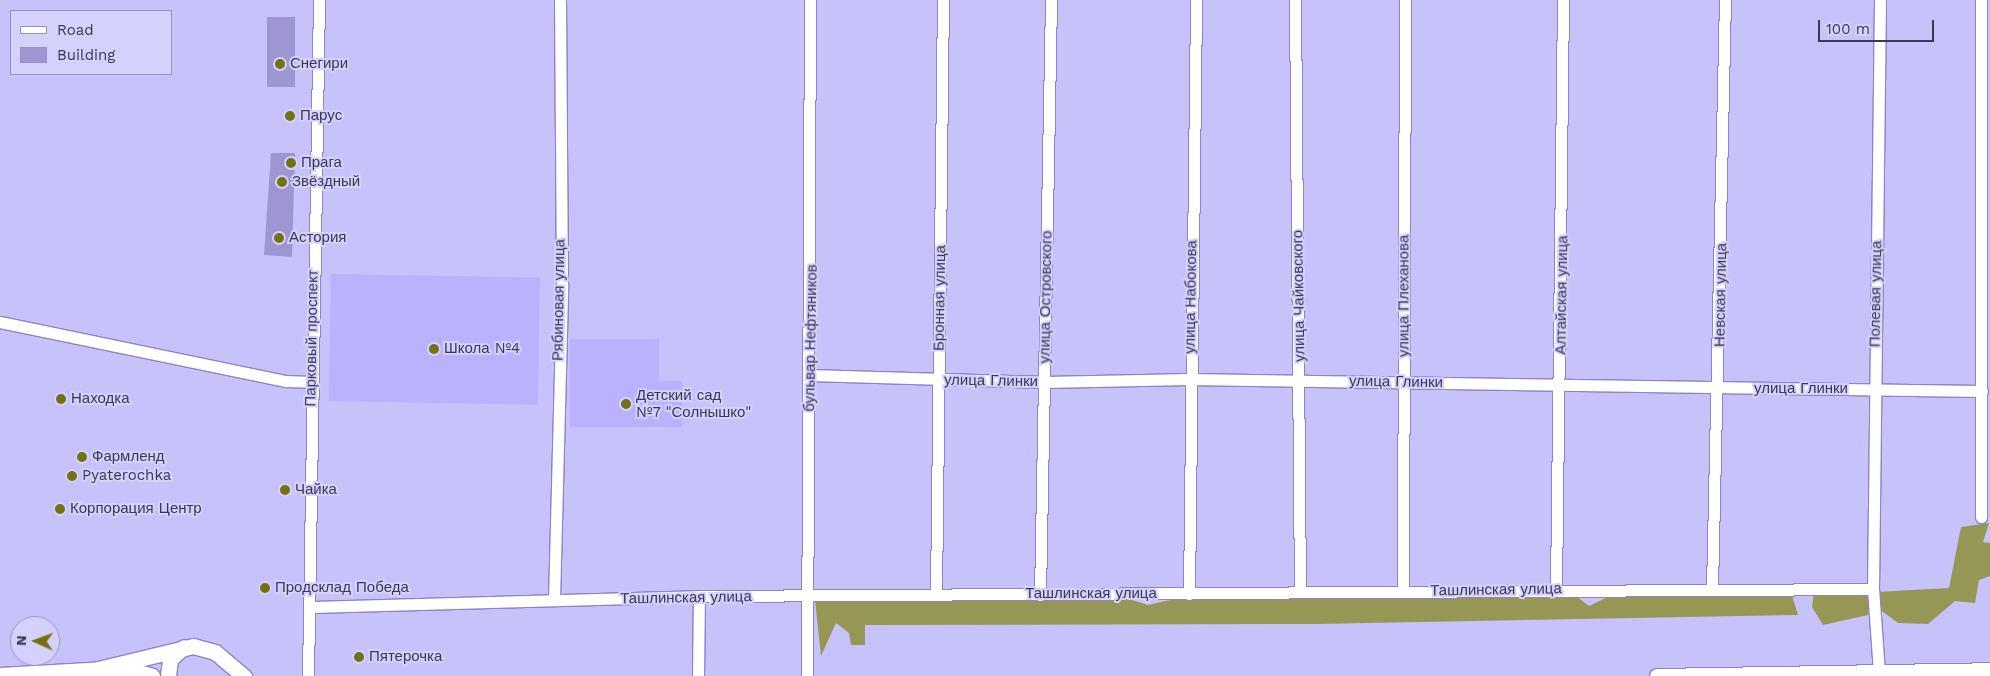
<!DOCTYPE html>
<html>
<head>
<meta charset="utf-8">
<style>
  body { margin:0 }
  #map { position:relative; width:1990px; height:676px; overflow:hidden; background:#c7c2fa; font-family:"Work Sans",sans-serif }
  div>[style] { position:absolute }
  .built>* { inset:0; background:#bab2ff; transform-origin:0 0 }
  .forest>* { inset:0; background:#969755 }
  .building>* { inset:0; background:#9d96d3; transform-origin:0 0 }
  .roads { filter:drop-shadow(1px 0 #8c84c6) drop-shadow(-1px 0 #8c84c6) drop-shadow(0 1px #8c84c6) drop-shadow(0 -1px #8c84c6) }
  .minor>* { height:11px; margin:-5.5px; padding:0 5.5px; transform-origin:5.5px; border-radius:5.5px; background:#fff }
  .major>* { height:15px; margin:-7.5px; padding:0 7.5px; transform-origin:7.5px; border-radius:7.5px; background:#fff }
  .dots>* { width:14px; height:14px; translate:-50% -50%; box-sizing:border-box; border:2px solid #d4d1fc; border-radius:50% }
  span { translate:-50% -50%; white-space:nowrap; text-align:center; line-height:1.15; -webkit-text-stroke:4px #d4d1fc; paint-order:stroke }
  .poi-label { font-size:15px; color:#3b3855 }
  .left { translate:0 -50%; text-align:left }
  .street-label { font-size:15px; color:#3b3855 }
  .legend { position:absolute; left:10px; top:10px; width:162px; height:65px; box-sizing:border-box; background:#d4d1fc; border:1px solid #9794b9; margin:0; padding:6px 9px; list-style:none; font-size:15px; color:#3b3855 }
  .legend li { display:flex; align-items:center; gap:10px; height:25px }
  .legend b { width:25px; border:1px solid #9794b9 }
  .north { position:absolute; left:10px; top:616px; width:50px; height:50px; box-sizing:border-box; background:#d4d1fc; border:1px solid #9794b9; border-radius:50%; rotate:272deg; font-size:14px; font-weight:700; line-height:20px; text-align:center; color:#3b3855 }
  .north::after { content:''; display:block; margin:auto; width:18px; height:22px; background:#727114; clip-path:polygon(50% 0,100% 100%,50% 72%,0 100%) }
  .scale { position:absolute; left:1818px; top:20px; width:116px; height:22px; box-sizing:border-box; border:2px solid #3b3855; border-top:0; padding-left:6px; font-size:15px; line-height:18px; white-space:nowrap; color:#3b3855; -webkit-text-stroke:4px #d4d1fc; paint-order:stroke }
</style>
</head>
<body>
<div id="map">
  <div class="built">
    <i style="left:331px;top:274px;width:209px;height:127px;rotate:1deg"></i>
    <i style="clip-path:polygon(570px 339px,659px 339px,659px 381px,682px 381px,682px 427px,570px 427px)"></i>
  </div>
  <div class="forest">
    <i style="clip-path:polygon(1989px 523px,1983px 542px,1990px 543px,1990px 576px,1979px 580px,1975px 603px,1955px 601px,1928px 624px,1898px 623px,1878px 608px,1877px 592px,1949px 588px,1961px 527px)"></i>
    <i style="clip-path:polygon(1791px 592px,1798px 615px,1315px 624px,865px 625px,865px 645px,851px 645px,849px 633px,836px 623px,821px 656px,815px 600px,1132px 600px,1148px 605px,1179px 598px,1576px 596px,1589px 606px,1616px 593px)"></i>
    <i style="clip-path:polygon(1814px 592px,1868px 592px,1868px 615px,1823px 625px,1812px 607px)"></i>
  </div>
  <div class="building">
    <i style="left:267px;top:17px;width:28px;height:70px"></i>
    <i style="clip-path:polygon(271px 153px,295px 153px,292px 257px,264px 255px)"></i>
  </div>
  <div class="roads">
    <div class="minor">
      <i style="left:1295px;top:0;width:592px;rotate:89.52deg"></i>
      <i style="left:0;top:322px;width:292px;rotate:11.7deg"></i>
      <i style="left:286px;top:381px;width:25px;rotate:2deg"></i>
      <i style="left:810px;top:375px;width:235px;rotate:1.7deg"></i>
      <i style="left:1045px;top:382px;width:144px;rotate:-1.2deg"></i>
      <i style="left:1189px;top:379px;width:793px;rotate:0.87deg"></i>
      <i style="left:1981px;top:517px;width:517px;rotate:-90deg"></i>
      <i style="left:1712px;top:589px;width:589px;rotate:-88.74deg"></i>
      <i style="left:1556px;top:590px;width:590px;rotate:-89.32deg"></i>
      <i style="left:1403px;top:591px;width:591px;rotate:-89.81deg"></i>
      <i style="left:1189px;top:594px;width:594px;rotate:-89.32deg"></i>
      <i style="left:936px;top:595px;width:595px;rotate:-89.33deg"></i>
      <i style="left:1040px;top:595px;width:595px;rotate:-88.94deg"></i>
      <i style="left:554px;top:600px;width:316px;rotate:-88.5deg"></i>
      <i style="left:562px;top:284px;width:284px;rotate:-90.4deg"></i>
      <i style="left:309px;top:607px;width:390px;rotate:-1.6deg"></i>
      <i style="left:699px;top:596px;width:1174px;rotate:-0.34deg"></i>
      <i style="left:1879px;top:672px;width:83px;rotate:-94.1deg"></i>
      <i style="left:1873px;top:589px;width:589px;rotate:-89.32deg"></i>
      <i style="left:308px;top:676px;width:676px;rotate:-89.07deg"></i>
      <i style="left:698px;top:676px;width:80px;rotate:-89.3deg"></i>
      <i style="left:807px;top:676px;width:676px;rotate:-89.75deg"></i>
    </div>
    <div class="major">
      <i style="left:98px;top:669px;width:98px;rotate:-13.6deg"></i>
      <i style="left:193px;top:646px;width:23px;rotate:15deg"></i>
      <i style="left:215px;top:652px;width:38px;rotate:40deg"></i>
      <i style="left:0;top:675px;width:123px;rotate:-3.3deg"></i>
      <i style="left:123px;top:668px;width:30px;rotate:15deg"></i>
      <i style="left:168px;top:676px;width:17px;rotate:-83deg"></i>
      <i style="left:170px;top:659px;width:18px;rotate:-41deg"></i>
      <i style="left:1657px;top:676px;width:333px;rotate:-1deg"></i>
    </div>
  </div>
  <div class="dots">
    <i style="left:280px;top:64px;background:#727114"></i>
    <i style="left:290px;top:116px;background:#727114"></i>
    <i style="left:291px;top:163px;background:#727114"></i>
    <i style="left:282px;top:182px;background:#727114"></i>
    <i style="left:279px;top:238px;background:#727114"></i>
    <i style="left:434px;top:349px;background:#727114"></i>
    <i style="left:61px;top:399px;background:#727114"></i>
    <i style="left:626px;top:404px;background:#727114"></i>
    <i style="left:82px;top:457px;background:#727114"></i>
    <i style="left:72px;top:476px;background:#727114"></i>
    <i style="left:285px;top:490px;background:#727114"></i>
    <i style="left:60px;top:509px;background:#727114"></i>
    <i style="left:265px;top:588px;background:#727114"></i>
    <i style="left:359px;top:657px;background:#727114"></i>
  </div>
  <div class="poi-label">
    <span class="left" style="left:290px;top:64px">Снегири</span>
    <span class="left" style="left:300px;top:116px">Парус</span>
    <span class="left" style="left:301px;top:163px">Прага</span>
    <span class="left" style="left:292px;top:182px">Звёздный</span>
    <span class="left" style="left:289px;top:238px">Астория</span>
    <span class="left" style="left:444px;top:349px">Школа №4</span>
    <span class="left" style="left:636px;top:404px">Детский сад<br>№7 "Солнышко"</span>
    <span class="left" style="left:71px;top:399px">Находка</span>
    <span class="left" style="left:92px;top:457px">Фармленд</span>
    <span class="left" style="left:82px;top:476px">Pyaterochka</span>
    <span class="left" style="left:295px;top:490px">Чайка</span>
    <span class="left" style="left:70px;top:509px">Корпорация Центр</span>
    <span class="left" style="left:275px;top:588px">Продсклад Победа</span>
    <span class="left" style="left:369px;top:657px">Пятерочка</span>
  </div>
  <div class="street-label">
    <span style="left:1876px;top:294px;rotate:-89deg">Полевая улица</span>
    <span style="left:1562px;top:295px;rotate:-89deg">Алтайская улица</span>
    <span style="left:1721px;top:295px;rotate:-89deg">Невская улица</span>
    <span style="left:1299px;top:296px;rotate:-91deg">улица Чайковского</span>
    <span style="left:1404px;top:296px;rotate:-90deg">улица Плеханова</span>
    <span style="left:1046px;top:297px;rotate:-89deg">улица Островского</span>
    <span style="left:1191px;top:297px;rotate:-89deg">улица Набокова</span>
    <span style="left:940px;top:298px;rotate:-89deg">Бронная улица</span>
    <span style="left:559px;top:300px;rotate:-89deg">Рябиновая улица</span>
    <span style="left:312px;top:338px;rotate:-89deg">Парковый проспект</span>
    <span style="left:811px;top:338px;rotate:-89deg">бульвар Нефтяников</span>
    <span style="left:991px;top:381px;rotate:1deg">улица Глинки</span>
    <span style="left:1396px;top:382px;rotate:1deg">улица Глинки</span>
    <span style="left:1801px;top:389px">улица Глинки</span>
    <span style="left:1496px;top:590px;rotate:-1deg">Ташлинская улица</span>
    <span style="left:1091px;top:594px">Ташлинская улица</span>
    <span style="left:686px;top:598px;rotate:-1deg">Ташлинская улица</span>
  </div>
  <ul class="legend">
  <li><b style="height:6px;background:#fff"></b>Road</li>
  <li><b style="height:14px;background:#9d96d3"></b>Building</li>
  </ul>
  <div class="north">N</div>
  <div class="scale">100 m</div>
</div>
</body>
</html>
